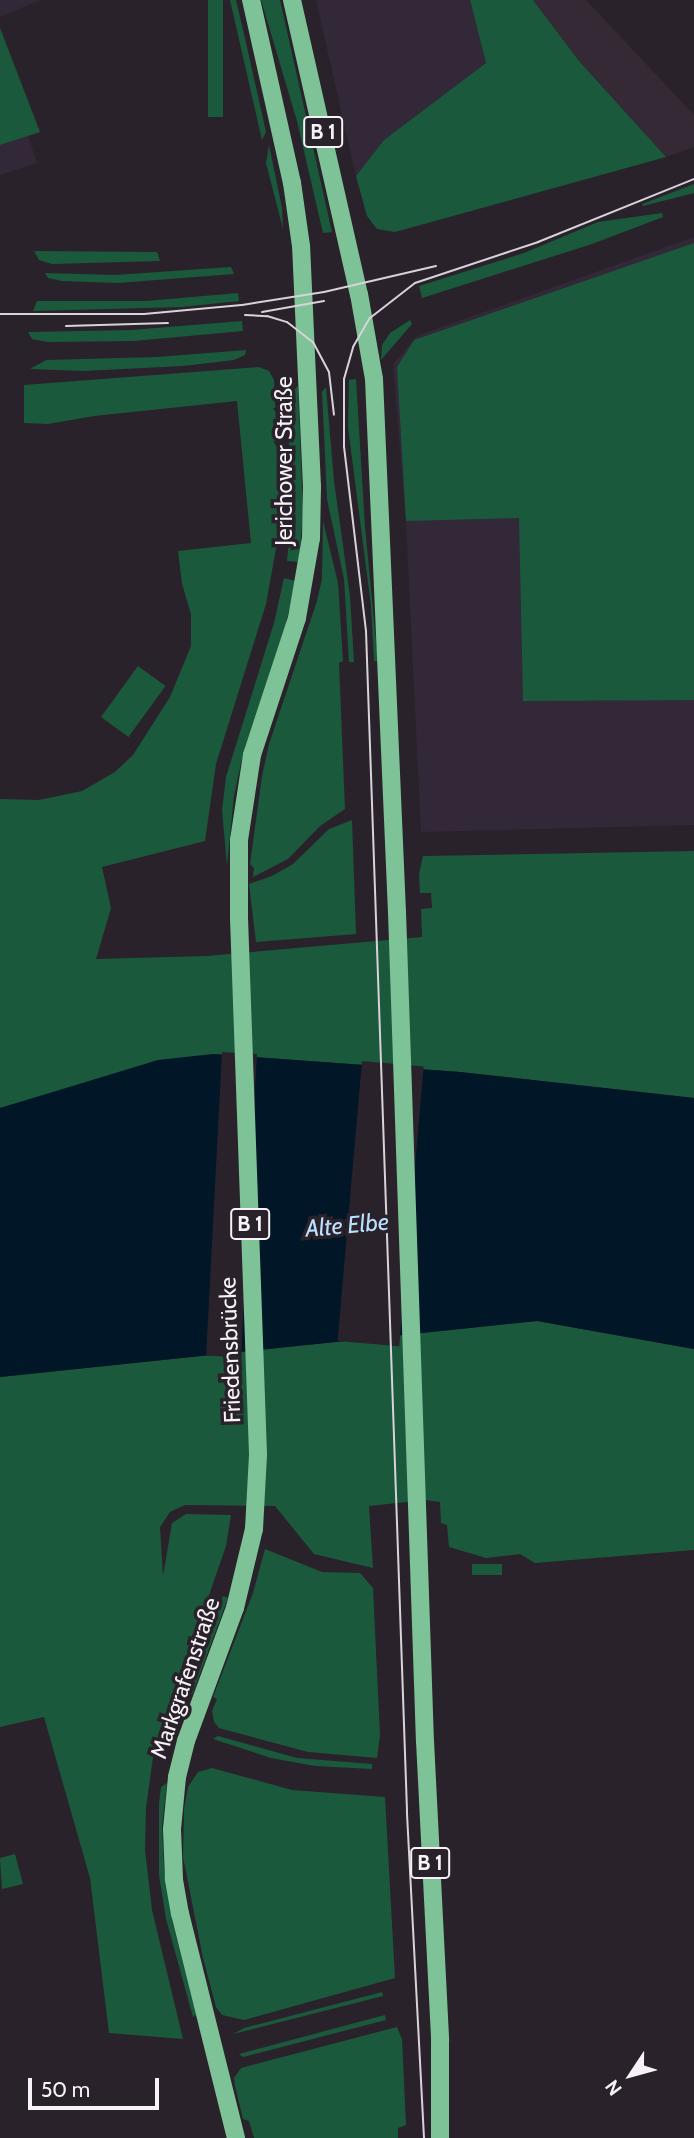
<!DOCTYPE html>
<html>
<head>
<meta charset="utf-8">
<style>
  body { margin:0 }
  #map { position:relative; width:694px; height:2138px; overflow:hidden; background:#2a222a; font-family:Cabin,sans-serif }
  div>[style] { position:absolute }
  .commercial>* { inset:0; background:#322838 }
  .built>* { inset:0; background:#352935 }
  .green>* { inset:0; background:#1a593c; transform-origin:0 0 }
  .water>* { inset:0; background:#011627 }
  .pier>* { inset:0; background:#2a222a; transform-origin:0 0 }
  .major>* { height:18px; margin:-9px; padding:0 9px; transform-origin:9px; border-radius:9px; background:#7dc397 }
  .tram>* { height:2px; margin:-1px; padding:0 1px; transform-origin:1px; border-radius:1px; background:#d8d3d9 }
  span { translate:-50% -50%; white-space:nowrap; text-align:center; line-height:1.15; -webkit-text-stroke:7px #2a222a; paint-order:stroke }
  .shield-label span { padding:2px 5px; background:#2a222a; border:2px solid; border-radius:5px; -webkit-text-stroke-width:0 }
  .shield-label { font-size:21px; color:#f7f2f8; font-weight:700 }
  .street-label { font-size:23px; color:#f7f2f8 }
  .water-label { font-size:24px; color:#bbdffe; font-style:italic }
  .north { position:absolute; left:596px; top:2040px; width:70px; height:70px; -webkit-text-stroke:5px #2a222a; paint-order:stroke; rotate:234deg; font-size:19px; font-weight:700; line-height:28px; text-align:center; color:#f7f2f8 }
  .north::after { content:''; display:block; margin:auto; width:24px; height:32px; background:#f7f2f8; clip-path:polygon(50% 0,100% 100%,50% 72%,0 100%) }
  .scale { position:absolute; left:28px; top:2078px; width:131px; height:32px; box-sizing:border-box; border:4px solid #f7f2f8; border-top:0; padding-left:9px; font-size:21px; line-height:24px; white-space:nowrap; color:#f7f2f8; -webkit-text-stroke:5px #2a222a; paint-order:stroke }
</style>
</head>
<body>
<div id="map">
  <div class="commercial">
    <i style="clip-path:polygon(0 0,40px 0,0 17px)"></i>
    <i style="clip-path:polygon(316px 0,470px 0,486px 63px,384px 140px,356px 176px)"></i>
    <i style="clip-path:polygon(0 28px,40px 132px,28px 136px,37px 163px,0 175px)"></i>
    <i style="clip-path:polygon(694px 237px,694px 825px,421px 832px,406px 523px,393px 364px,417px 336px)"></i>
  </div>
  <div class="built">
    <i style="clip-path:polygon(533px 0,586px 0,694px 115px,694px 147px,666px 157px,579px 61px)"></i>
  </div>
  <div class="green">
    <i style="left:208px;top:0;width:15px;height:117px"></i>
    <i style="clip-path:polygon(230px 0,236px 0,247px 47px,266px 132px,262px 140px)"></i>
    <i style="clip-path:polygon(261px 0,280px 0,332px 232px,323px 233px,297px 121px)"></i>
    <i style="clip-path:polygon(470px 0,533px 0,579px 61px,666px 157px,395px 232px,377px 229px,367px 216px,356px 176px,384px 140px,486px 63px)"></i>
    <i style="clip-path:polygon(0 28px,40px 132px,0 145px)"></i>
    <i style="clip-path:polygon(269px 145px,282px 208px,283px 229px,266px 163px)"></i>
    <i style="clip-path:polygon(694px 184px,694px 193px,643px 206px,642px 204px)"></i>
    <i style="clip-path:polygon(662px 213px,663px 217px,592px 244px,422px 298px,419px 286px,524px 253px,598px 222px)"></i>
    <i style="clip-path:polygon(694px 243px,694px 700px,523px 701px,519px 518px,406px 521px,397px 367px,414px 340px)"></i>
    <i style="clip-path:polygon(34px 251px,157px 252px,160px 261px,52px 264px,39px 260px)"></i>
    <i style="clip-path:polygon(231px 267px,234px 274px,118px 283px,62px 281px,48px 278px,45px 273px,115px 275px)"></i>
    <i style="clip-path:polygon(238px 293px,239px 301px,182px 307px,33px 311px,37px 301px,146px 301px)"></i>
    <i style="clip-path:polygon(410px 320px,412px 324px,381px 360px,382px 345px,390px 333px)"></i>
    <i style="clip-path:polygon(242px 321px,243px 331px,134px 341px,48px 342px,32px 339px,28px 332px,131px 330px)"></i>
    <i style="clip-path:polygon(246px 350px,245px 355px,234px 360px,183px 366px,83px 371px,30px 369px,46px 360px,157px 357px)"></i>
    <i style="clip-path:polygon(259px 367px,269px 371px,274px 380px,279px 490px,277px 543px,266px 604px,216px 764px,205px 841px,102px 867px,111px 908px,96px 959px,207px 956px,422px 937px,421px 909px,432px 908px,431px 893px,420px 893px,419px 874px,423px 856px,694px 851px,694px 1098px,460px 1072px,213px 1054px,0 1108px,0 799px,39px 800px,82px 791px,115px 772px,133px 755px,170px 697px,191px 646px,191px 614px,182px 584px,178px 551px,251px 543px,237px 401px,94px 416px,48px 424px,24px 423px,24px 385px)"></i>
    <i style="clip-path:polygon(356px 379px,365px 527px,378px 661px,374px 661px,371px 606px,348px 427px,349px 380px)"></i>
    <i style="clip-path:polygon(298px 386px,303px 512px,299px 562px,287px 561px,292px 507px,287px 396px)"></i>
    <i style="clip-path:polygon(326px 387px,334px 481px,350px 596px,354px 662px,349px 662px,344px 579px,327px 499px,322px 392px)"></i>
    <i style="clip-path:polygon(323px 521px,338px 583px,343px 661px,339px 663px,345px 809px,320px 826px,288px 859px,253px 877px,254px 868px,250px 864px,262px 776px,269px 744px,317px 601px,322px 579px)"></i>
    <i style="clip-path:polygon(284px 578px,296px 581px,285px 627px,241px 763px,234px 796px,227px 866px,222px 810px,226px 777px,274px 623px)"></i>
    <i style="left:138px;top:666px;width:34px;height:63px;rotate:36deg"></i>
    <i style="clip-path:polygon(352px 820px,356px 934px,256px 942px,249px 884px,272px 876px,293px 864px,329px 829px)"></i>
    <i style="clip-path:polygon(537px 1321px,694px 1349px,694px 1550px,535px 1563px,520px 1554px,486px 1558px,449px 1547px,447px 1525px,441px 1523px,440px 1502px,425px 1500px,369px 1506px,373px 1568px,314px 1554px,275px 1506px,185px 1505px,170px 1512px,160px 1527px,163px 1576px,172px 1523px,186px 1514px,231px 1515px,226px 1546px,153px 1757px,146px 1808px,145px 1850px,152px 1910px,183px 2039px,109px 2033px,90px 1878px,44px 1717px,0 1727px,0 1377px)"></i>
    <i style="clip-path:polygon(265px 1549px,322px 1572px,360px 1573px,373px 1588px,380px 1735px,377px 1758px,308px 1752px,219px 1728px,214px 1722px,212px 1711px,217px 1699px,213px 1697px,253px 1593px)"></i>
    <i style="left:502px;top:1564px;width:11px;height:30px;rotate:90deg"></i>
    <i style="clip-path:polygon(223px 1596px,228px 1598px,192px 1695px,188px 1691px,189px 1686px)"></i>
    <i style="clip-path:polygon(218px 1736px,297px 1758px,372px 1764px,372px 1769px,315px 1766px,271px 1758px,213px 1739px)"></i>
    <i style="clip-path:polygon(212px 1768px,292px 1790px,385px 1797px,395px 1978px,244px 2020px,222px 2015px,216px 2007px,203px 1958px,183px 1857px,184px 1809px,188px 1787px,198px 1772px)"></i>
    <i style="clip-path:polygon(167px 1783px,162px 1826px,164px 1868px,172px 1920px,196px 2015px,193px 2017px,166px 1919px,159px 1875px,159px 1803px,161px 1787px)"></i>
    <i style="clip-path:polygon(15px 1854px,23px 1884px,2px 1889px,0 1858px)"></i>
    <i style="clip-path:polygon(382px 1992px,383px 1996px,233px 2034px,244px 2028px)"></i>
    <i style="clip-path:polygon(385px 2015px,386px 2020px,243px 2057px,239px 2054px)"></i>
    <i style="clip-path:polygon(397px 2027px,402px 2039px,406px 2125px,398px 2128px,398px 2138px,254px 2138px,249px 2121px,243px 2119px,235px 2086px,234px 2078px,241px 2068px)"></i>
  </div>
  <div class="water">
    <i style="clip-path:polygon(213px 1054px,460px 1072px,694px 1098px,694px 1349px,537px 1321px,0 1377px,0 1108px,158px 1060px)"></i>
  </div>
  <div class="pier">
    <i style="left:222px;top:1052px;width:35px;height:304px;rotate:3deg"></i>
    <i style="left:362px;top:1061px;width:62px;height:281px;rotate:5deg"></i>
  </div>
  <div class="major">
    <i style="left:292px;top:0;width:302px;rotate:77.2deg"></i>
    <i style="left:359px;top:294px;width:86px;rotate:80deg"></i>
    <i style="left:374px;top:379px;width:533px;rotate:87.53deg"></i>
    <i style="left:397px;top:912px;width:829px;rotate:88.07deg"></i>
    <i style="left:425px;top:1741px;width:300px;rotate:87.1deg"></i>
    <i style="left:440px;top:2041px;width:97px;rotate:90deg"></i>
    <i style="left:236px;top:2138px;width:231px;rotate:-104deg"></i>
    <i style="left:180px;top:1914px;width:36px;rotate:-100deg"></i>
    <i style="left:174px;top:1879px;width:50px;rotate:-92.3deg"></i>
    <i style="left:172px;top:1829px;width:52px;rotate:-84.5deg"></i>
    <i style="left:177px;top:1777px;width:37px;rotate:-76deg"></i>
    <i style="left:186px;top:1741px;width:142px;rotate:-69.8deg"></i>
    <i style="left:235px;top:1608px;width:81px;rotate:-76.5deg"></i>
    <i style="left:254px;top:1529px;width:75px;rotate:-86.9deg"></i>
    <i style="left:258px;top:1454px;width:536px;rotate:-92.03deg"></i>
    <i style="left:239px;top:918px;width:78px;rotate:-90deg"></i>
    <i style="left:239px;top:840px;width:86px;rotate:-81.3deg"></i>
    <i style="left:252px;top:755px;width:144px;rotate:-71.8deg"></i>
    <i style="left:297px;top:618px;width:81px;rotate:-80.1deg"></i>
    <i style="left:311px;top:538px;width:51px;rotate:-88.9deg"></i>
    <i style="left:312px;top:487px;width:241px;rotate:-92.6deg"></i>
    <i style="left:301px;top:246px;width:64px;rotate:-98.1deg"></i>
    <i style="left:292px;top:183px;width:188px;rotate:-102.6deg"></i>
  </div>
  <div class="tram">
    <i style="left:262px;top:312px;width:63px;rotate:-10.1deg"></i>
    <i style="left:0;top:314px;width:144px"></i>
    <i style="left:144px;top:314px;width:98px;rotate:-5.2deg"></i>
    <i style="left:242px;top:305px;width:83px;rotate:-9deg"></i>
    <i style="left:324px;top:292px;width:115px;rotate:-13.1deg"></i>
    <i style="left:245px;top:315px;width:22px;rotate:3deg"></i>
    <i style="left:267px;top:316px;width:21px;rotate:17deg"></i>
    <i style="left:287px;top:322px;width:33px;rotate:38deg"></i>
    <i style="left:313px;top:342px;width:34px;rotate:62deg"></i>
    <i style="left:329px;top:372px;width:43px;rotate:83.4deg"></i>
    <i style="left:66px;top:326px;width:102px;rotate:-1.7deg"></i>
    <i style="left:424px;top:2138px;width:327px;rotate:-93deg"></i>
    <i style="left:407px;top:1811px;width:1181px;rotate:-91.99deg"></i>
    <i style="left:366px;top:631px;width:185px;rotate:-96.8deg"></i>
    <i style="left:344px;top:447px;width:68px;rotate:-90deg"></i>
    <i style="left:344px;top:379px;width:33px;rotate:-74deg"></i>
    <i style="left:353px;top:347px;width:34px;rotate:-60deg"></i>
    <i style="left:370px;top:318px;width:57px;rotate:-37.9deg"></i>
    <i style="left:415px;top:283px;width:130px;rotate:-18.4deg"></i>
    <i style="left:538px;top:242px;width:168px;rotate:-22deg"></i>
  </div>
  <div class="shield-label">
    <span style="left:323px;top:132px">B 1</span>
    <span style="left:250px;top:1224px">B 1</span>
    <span style="left:430px;top:1863px">B 1</span>
  </div>
  <div class="street-label">
    <span style="left:284px;top:461px;rotate:-90deg">Jerichower Straße</span>
    <span style="left:230px;top:1350px;rotate:-92deg">Friedensbrücke</span>
    <span style="left:185px;top:1678px;rotate:-71deg">Markgrafenstraße</span>
  </div>
  <div class="water-label">
    <span style="left:347px;top:1225px;rotate:-5deg">Alte Elbe</span>
  </div>
  <div class="north">N</div>
  <div class="scale">50 m</div>
</div>
</body>
</html>
